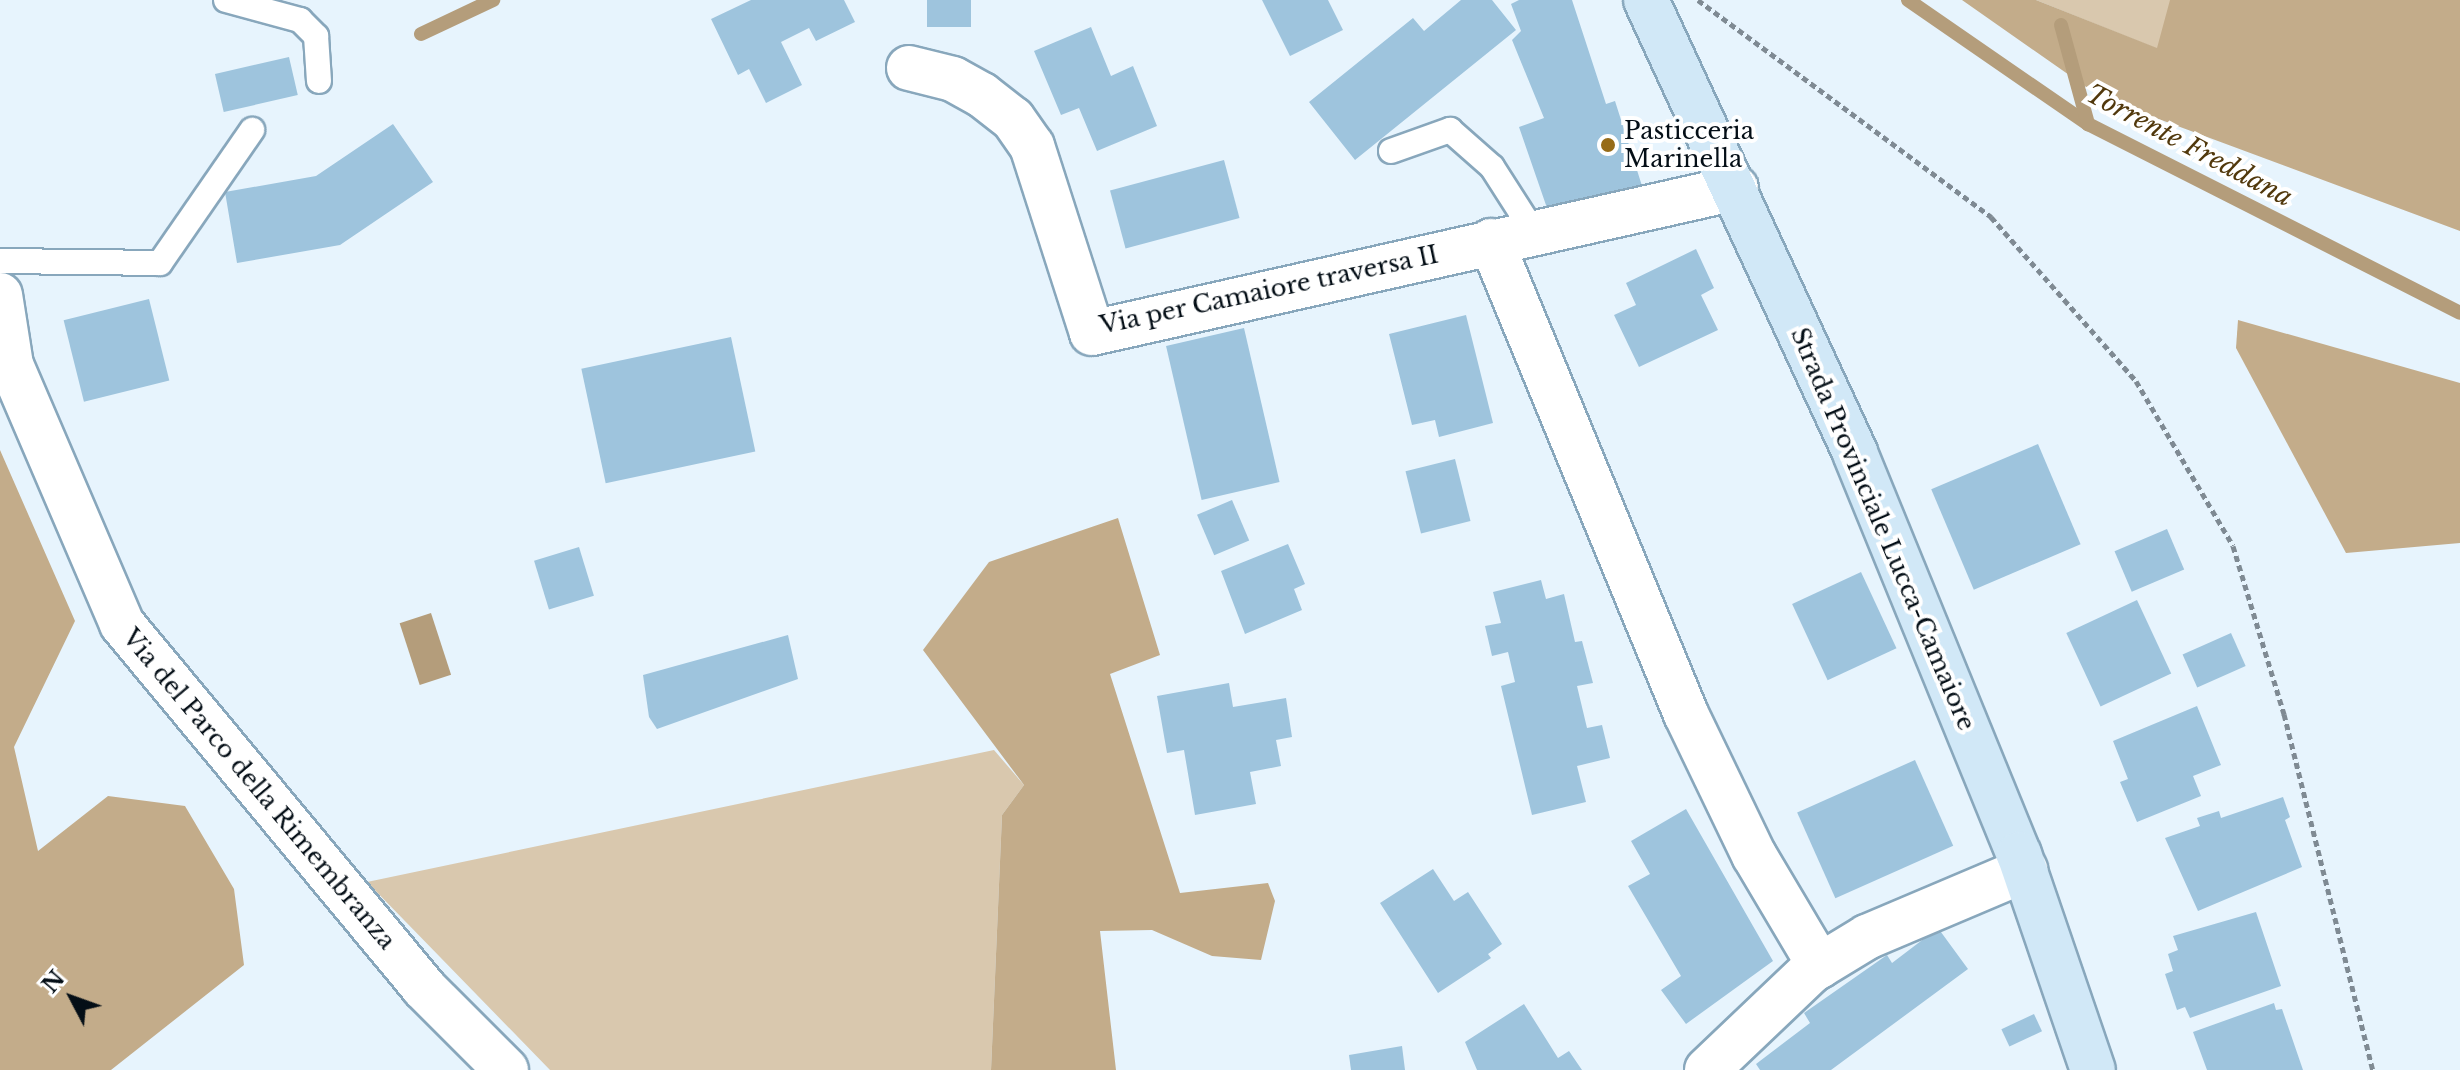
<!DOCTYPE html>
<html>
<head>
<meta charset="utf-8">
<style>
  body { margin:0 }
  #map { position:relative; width:2460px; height:1070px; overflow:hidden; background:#e7f4fd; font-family:"Libre Baskerville",serif }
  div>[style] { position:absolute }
  .green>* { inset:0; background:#d9c8ae }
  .forest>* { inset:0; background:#c3ac8a }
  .water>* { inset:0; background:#b49d7b; transform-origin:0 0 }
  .stream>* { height:14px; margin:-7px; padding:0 7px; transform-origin:7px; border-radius:7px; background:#b49d7b }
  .building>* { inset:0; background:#9ec4dd; transform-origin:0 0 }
  .path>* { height:5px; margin-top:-2.5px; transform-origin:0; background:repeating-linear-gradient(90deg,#7f8a93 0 6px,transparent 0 10px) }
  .roads { filter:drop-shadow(2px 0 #88a7bc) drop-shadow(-2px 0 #88a7bc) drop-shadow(0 2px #88a7bc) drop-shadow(0 -2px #88a7bc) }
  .lane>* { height:24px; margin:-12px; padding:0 12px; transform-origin:12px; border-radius:12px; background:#fff }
  .street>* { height:44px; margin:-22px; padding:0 22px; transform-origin:22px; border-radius:22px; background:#fff }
  .secondary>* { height:44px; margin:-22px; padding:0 22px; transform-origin:22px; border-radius:22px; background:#d1e8f7 }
  .dots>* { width:22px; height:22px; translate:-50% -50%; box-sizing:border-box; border:4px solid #fff; border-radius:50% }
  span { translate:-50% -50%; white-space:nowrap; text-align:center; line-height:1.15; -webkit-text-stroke:8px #fff; paint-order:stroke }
  .poi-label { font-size:24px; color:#040e16 }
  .left { translate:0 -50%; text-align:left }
  .street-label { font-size:24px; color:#040e16 }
  .water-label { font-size:26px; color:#51380c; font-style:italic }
  .north { position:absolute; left:32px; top:958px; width:80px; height:80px; -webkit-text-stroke:6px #fff; paint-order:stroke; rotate:311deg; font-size:22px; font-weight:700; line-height:32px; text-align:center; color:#040e16 }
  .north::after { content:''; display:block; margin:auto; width:28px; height:36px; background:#040e16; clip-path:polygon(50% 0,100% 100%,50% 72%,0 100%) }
</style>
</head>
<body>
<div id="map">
  <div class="green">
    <i style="clip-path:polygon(2036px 0,2170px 0,2171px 2px,2158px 49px)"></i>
    <i style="clip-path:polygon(994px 750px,1024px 785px,1002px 815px,991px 1070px,550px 1070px,367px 882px)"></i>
  </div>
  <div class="forest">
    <i style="clip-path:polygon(1962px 0,2036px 0,2157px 48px,2170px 0,2460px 0,2460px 231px,2102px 98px)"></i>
    <i style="clip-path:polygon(2238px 320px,2460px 383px,2460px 543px,2346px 553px,2236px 348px)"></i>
    <i style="clip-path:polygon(0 450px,75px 621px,14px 747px,38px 851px,108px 796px,185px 806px,234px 889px,244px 965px,111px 1070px,0 1070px)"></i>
    <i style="clip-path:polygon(1118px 518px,1160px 655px,1110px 674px,1180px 893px,1268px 883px,1275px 901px,1261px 960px,1212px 956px,1152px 930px,1100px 931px,1116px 1070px,991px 1070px,1002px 815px,1024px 785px,923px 650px,989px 562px)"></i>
  </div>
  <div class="water">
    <i style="left:431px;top:613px;width:65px;height:33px;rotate:72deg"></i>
  </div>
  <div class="stream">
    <i style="left:1908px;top:0;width:219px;rotate:34.6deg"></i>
    <i style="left:2088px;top:124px;width:417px;rotate:26.9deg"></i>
    <i style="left:2061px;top:25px;width:103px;rotate:74.7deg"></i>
    <i style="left:421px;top:34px;width:80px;rotate:-25.3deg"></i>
  </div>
  <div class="building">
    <i style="clip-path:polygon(751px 0,844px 0,855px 22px,816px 41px,809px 28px,781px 42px,802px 85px,766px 103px,749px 69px,738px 75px,711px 19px)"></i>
    <i style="left:927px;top:0;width:44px;height:27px"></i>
    <i style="clip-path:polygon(1262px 0,1328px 0,1343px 30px,1290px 56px)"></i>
    <i style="clip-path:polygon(1461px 0,1492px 0,1516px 30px,1355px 160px,1309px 102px,1413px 18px,1424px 31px)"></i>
    <i style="clip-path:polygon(1519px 0,1572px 0,1606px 104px,1615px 101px,1643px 189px,1547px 208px,1519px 127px,1544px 118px,1512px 40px,1521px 31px,1511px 4px)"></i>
    <i style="clip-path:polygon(1091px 27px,1111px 76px,1133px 66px,1157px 126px,1097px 151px,1079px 108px,1061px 115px,1034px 51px)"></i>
    <i style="left:289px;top:57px;width:39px;height:76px;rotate:77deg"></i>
    <i style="clip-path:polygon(393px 124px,433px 182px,340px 245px,237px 263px,225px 192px,316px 176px)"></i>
    <i style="left:1224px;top:160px;width:60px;height:118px;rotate:75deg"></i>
    <i style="clip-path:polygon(1696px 249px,1714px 288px,1701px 295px,1718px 330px,1639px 367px,1614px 315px,1636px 305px,1626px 283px)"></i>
    <i style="left:149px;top:299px;width:84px;height:88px;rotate:76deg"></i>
    <i style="clip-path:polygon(1466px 315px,1493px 423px,1439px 437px,1435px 420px,1412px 425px,1389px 334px)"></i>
    <i style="left:1244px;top:328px;width:158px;height:80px;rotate:77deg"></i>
    <i style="left:731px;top:337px;width:117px;height:153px;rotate:78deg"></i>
    <i style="left:2038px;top:444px;width:109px;height:116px;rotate:67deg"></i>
    <i style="left:1455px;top:459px;width:64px;height:51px;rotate:76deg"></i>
    <i style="left:1232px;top:500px;width:44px;height:38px;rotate:67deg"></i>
    <i style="left:2167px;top:529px;width:44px;height:57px;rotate:67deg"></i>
    <i style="clip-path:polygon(1288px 544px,1305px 584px,1294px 589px,1302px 610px,1245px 634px,1221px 571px)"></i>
    <i style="left:579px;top:547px;width:51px;height:47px;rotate:73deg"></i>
    <i style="left:1861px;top:572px;width:84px;height:76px;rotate:65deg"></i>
    <i style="clip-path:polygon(1541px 580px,1546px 599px,1564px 594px,1575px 642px,1582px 641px,1593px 683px,1577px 686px,1587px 728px,1602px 725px,1610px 758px,1577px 766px,1586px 802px,1532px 815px,1501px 686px,1515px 682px,1508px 652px,1492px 656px,1485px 626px,1501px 623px,1493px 592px)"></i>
    <i style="left:2137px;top:600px;width:81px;height:78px;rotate:65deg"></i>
    <i style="left:2231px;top:633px;width:36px;height:53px;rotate:66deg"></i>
    <i style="clip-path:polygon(788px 635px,798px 679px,657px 729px,649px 717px,643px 675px)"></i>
    <i style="clip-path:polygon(1229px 683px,1233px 707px,1286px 698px,1292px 737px,1276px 740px,1281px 766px,1250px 772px,1256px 804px,1195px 815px,1184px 750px,1167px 753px,1157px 696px)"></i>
    <i style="clip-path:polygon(2197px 706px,2221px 765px,2193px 776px,2201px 796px,2137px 822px,2120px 782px,2128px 779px,2113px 741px)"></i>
    <i style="left:1915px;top:760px;width:94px;height:129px;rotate:66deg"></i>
    <i style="clip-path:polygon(2283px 797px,2290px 817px,2285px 820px,2302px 867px,2198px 911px,2165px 838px,2200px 826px,2197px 818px,2219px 811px,2221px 818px)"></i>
    <i style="clip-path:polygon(1686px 809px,1773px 961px,1686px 1024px,1661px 990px,1681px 976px,1628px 886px,1650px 874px,1631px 841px)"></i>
    <i style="clip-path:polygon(1433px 869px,1454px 901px,1468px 892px,1502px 944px,1488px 954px,1491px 958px,1438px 993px,1380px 903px)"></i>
    <i style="clip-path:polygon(2256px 912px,2281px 986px,2190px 1018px,2185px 1007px,2177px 1010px,2165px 974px,2173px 971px,2168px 954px,2178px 950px,2173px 936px)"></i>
    <i style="clip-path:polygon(1938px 928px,1968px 969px,1831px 1070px,1760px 1070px,1756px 1064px,1810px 1023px,1804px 1013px,1887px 955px,1892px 963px)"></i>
    <i style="clip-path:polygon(2274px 1003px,2276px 1010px,2282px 1009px,2303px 1070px,2207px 1070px,2193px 1032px)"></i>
    <i style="clip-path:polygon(1524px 1004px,1558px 1058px,1569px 1051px,1582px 1070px,1477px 1070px,1465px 1042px)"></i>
    <i style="left:2034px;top:1014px;width:19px;height:36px;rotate:65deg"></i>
    <i style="clip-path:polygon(1402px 1046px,1405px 1070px,1351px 1070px,1349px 1055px)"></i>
  </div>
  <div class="path">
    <i style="left:1698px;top:0;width:365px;rotate:36.5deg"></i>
    <i style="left:1991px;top:217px;width:219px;rotate:48.5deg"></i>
    <i style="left:2136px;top:381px;width:191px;rotate:59.5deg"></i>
    <i style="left:2233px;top:546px;width:176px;rotate:73.1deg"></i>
    <i style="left:2284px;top:714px;width:367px;rotate:76deg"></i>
  </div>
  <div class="roads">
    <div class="lane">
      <i style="left:226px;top:0;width:77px;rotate:15.1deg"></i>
      <i style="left:300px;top:20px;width:23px;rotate:45deg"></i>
      <i style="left:316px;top:36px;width:45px;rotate:86.2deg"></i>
      <i style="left:1391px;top:151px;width:63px;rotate:-19.6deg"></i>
      <i style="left:1450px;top:130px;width:56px;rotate:41.4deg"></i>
      <i style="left:1492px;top:167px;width:76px;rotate:57.4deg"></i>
      <i style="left:0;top:261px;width:160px;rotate:0.7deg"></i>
      <i style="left:160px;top:263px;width:162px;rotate:-55.3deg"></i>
    </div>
    <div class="street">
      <i style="left:909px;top:68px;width:45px;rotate:14deg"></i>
      <i style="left:953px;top:79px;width:33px;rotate:29deg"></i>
      <i style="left:982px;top:95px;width:39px;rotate:38deg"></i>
      <i style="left:1013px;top:119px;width:33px;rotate:55deg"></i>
      <i style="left:1032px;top:146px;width:196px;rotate:72.2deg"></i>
      <i style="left:1092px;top:333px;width:660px;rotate:-12.69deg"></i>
      <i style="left:1491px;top:241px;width:512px;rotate:67.6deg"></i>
      <i style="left:1686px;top:714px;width:157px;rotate:64.3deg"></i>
      <i style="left:1754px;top:855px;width:129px;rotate:59.3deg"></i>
      <i style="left:0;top:295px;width:71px;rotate:81.1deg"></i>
      <i style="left:11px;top:365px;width:282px;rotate:66.8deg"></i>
      <i style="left:122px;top:624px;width:473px;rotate:50.3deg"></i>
      <i style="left:424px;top:988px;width:116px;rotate:45deg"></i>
      <i style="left:1707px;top:1070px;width:144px;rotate:-43.6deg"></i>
      <i style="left:1811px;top:971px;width:66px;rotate:-31.3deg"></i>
      <i style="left:1867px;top:937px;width:172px;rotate:-23deg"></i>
    </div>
    <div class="secondary">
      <i style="left:1646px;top:0;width:499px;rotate:65.2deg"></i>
      <i style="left:1855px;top:453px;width:433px;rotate:67.8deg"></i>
      <i style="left:2019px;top:854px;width:228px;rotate:71.1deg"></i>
    </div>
  </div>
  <div class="dots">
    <i style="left:1608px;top:145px;background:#966b18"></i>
  </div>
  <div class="poi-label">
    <span class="left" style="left:1624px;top:145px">Pasticceria<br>Marinella</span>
  </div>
  <div class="street-label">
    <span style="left:1269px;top:290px;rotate:-12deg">Via per Camaiore traversa II</span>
    <span style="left:1883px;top:529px;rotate:67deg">Strada Provinciale Lucca-Camaiore</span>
    <span style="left:259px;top:789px;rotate:50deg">Via del Parco della Rimembranza</span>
  </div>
  <div class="water-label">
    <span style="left:2189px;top:146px;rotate:28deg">Torrente Freddana</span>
  </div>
  <div class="north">N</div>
</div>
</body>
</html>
